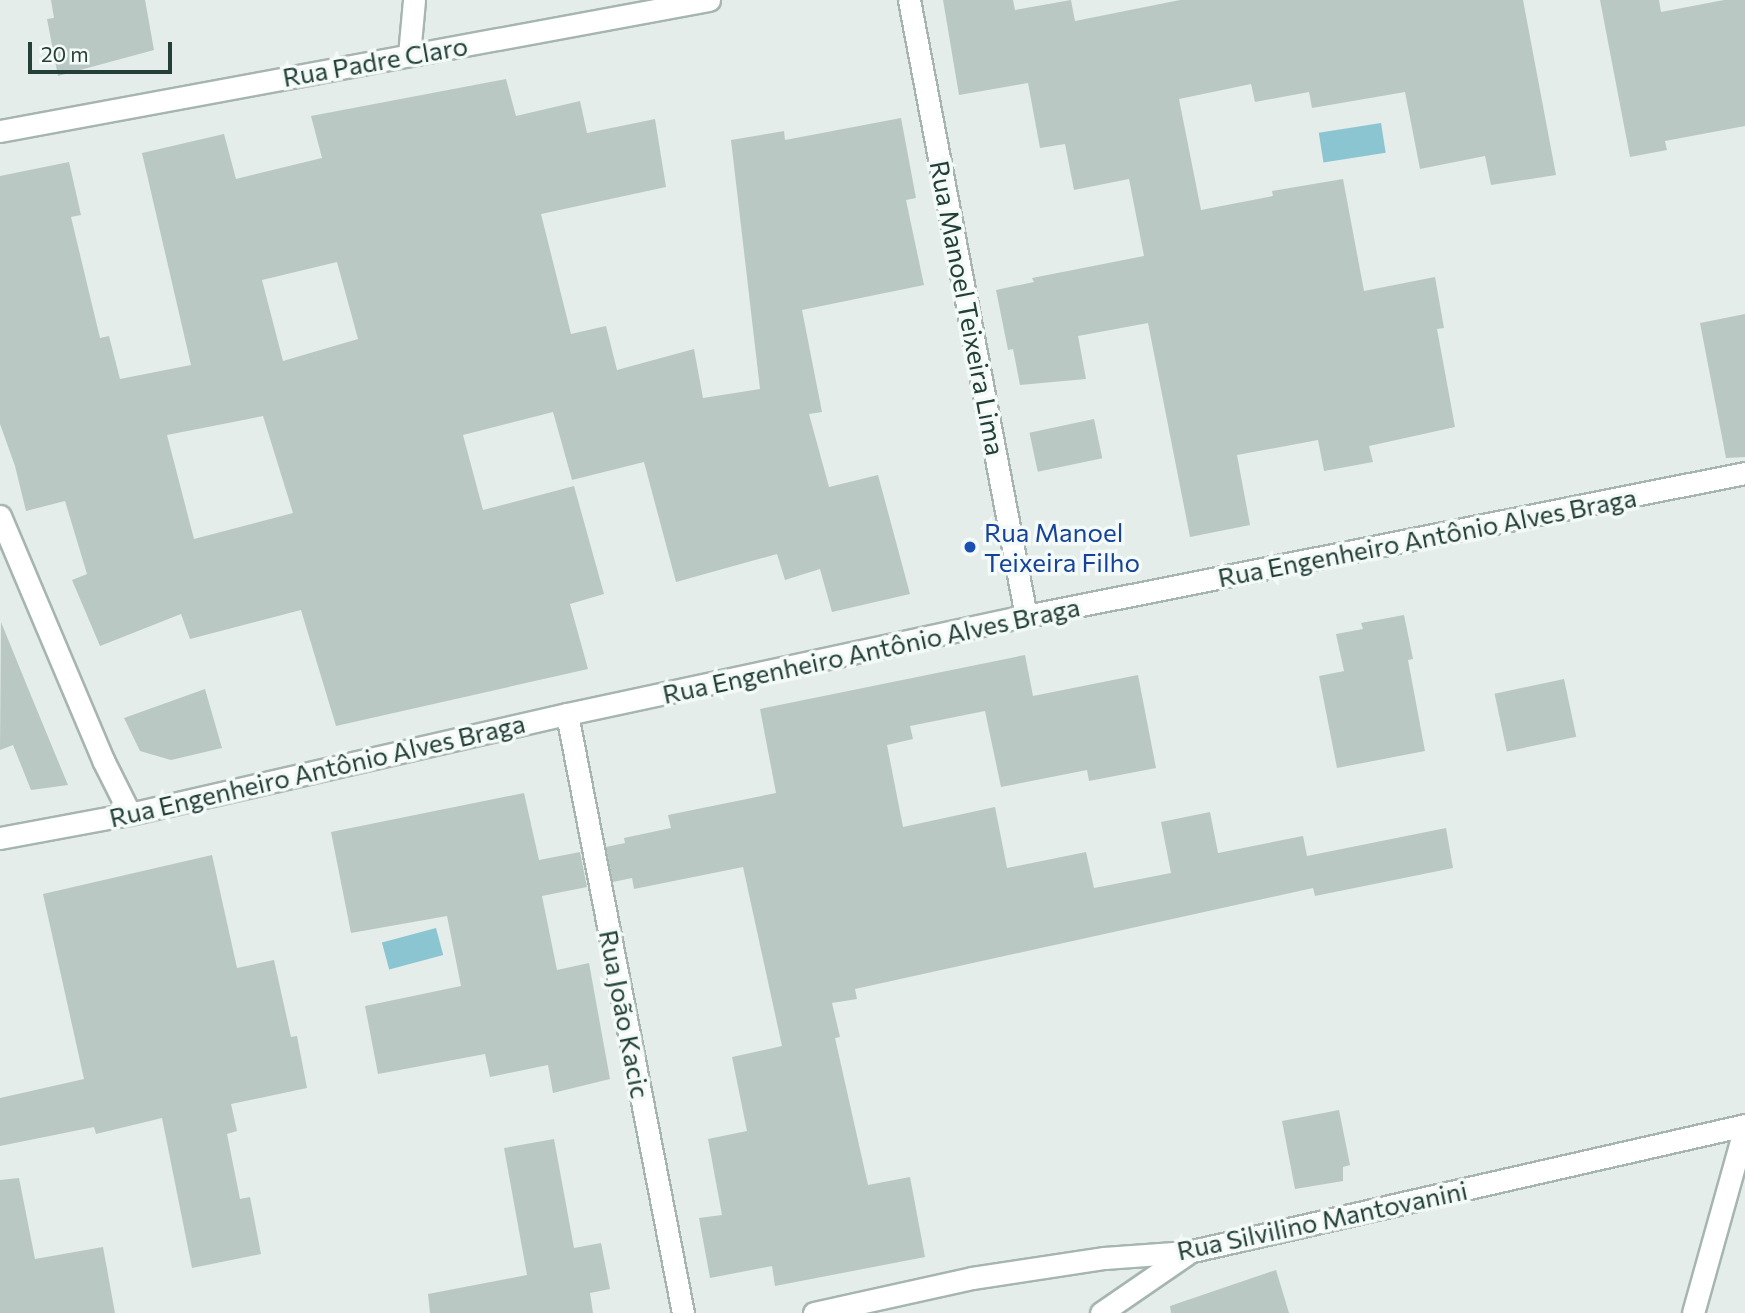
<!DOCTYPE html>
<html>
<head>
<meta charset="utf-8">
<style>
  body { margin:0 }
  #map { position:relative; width:1745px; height:1313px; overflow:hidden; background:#e4ede9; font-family:Commissioner,sans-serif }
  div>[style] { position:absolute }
  .water>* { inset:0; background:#8cc5d2; transform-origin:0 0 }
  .building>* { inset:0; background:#b9c8c2; transform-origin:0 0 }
  .roads { filter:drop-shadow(2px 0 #a6b5b0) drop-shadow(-2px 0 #a6b5b0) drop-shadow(0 2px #a6b5b0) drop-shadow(0 -2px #a6b5b0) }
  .minor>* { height:21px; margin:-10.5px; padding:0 10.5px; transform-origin:10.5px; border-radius:10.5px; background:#fff }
  .dots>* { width:19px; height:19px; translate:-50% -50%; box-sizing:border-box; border:4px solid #f4faf7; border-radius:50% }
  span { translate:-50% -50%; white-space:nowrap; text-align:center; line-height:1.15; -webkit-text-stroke:7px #f4faf7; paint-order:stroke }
  .street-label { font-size:26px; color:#233f38 }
  .transit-label { font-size:26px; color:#164399 }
  .left { translate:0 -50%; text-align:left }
  .scale { position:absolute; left:28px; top:42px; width:144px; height:32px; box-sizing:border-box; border:4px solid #233f38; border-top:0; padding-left:9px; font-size:21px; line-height:24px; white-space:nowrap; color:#233f38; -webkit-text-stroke:5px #f4faf7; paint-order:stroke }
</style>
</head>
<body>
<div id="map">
  <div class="water">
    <i style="left:1381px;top:123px;width:30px;height:63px;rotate:81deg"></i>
    <i style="left:436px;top:928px;width:28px;height:56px;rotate:75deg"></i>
  </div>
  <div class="building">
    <i style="clip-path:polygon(51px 0,145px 0,154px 50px,58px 76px,47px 19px,54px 18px)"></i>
    <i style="clip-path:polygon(943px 0,1013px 0,1015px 10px,1071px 0,1075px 21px,1180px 0,1523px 0,1556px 175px,1491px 185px,1485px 156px,1420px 169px,1405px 92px,1312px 108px,1309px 92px,1255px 102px,1251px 84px,1179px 99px,1201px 210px,1273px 196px,1272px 191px,1343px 179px,1364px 291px,1435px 277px,1444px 328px,1437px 329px,1455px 427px,1369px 446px,1373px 462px,1324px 471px,1318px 440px,1237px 455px,1250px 525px,1190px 537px,1148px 323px,1078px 336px,1086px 379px,1020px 385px,1013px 349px,1008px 350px,996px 290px,1034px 282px,1032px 278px,1144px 256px,1129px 179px,1074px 190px,1065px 144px,1040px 148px,1028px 83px,959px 95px)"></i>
    <i style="clip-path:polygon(1600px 0,1659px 0,1661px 12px,1724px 0,1745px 0,1745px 126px,1665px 141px,1667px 150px,1630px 157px)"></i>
    <i style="clip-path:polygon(evenodd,506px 79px,516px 116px,580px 101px,587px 133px,655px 119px,666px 187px,541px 214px,571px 334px,606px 326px,617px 370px,694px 349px,703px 398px,760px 389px,731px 140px,784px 131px,785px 140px,901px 118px,916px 198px,906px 200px,924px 285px,802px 310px,822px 412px,809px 414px,829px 487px,878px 475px,910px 594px,832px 612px,820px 569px,785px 580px,777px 554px,676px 582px,644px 462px,572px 480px,553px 412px,463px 435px,483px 510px,574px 486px,604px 594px,570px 604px,588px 669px,336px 726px,301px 610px,190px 639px,181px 614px,100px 646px,72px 580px,87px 574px,65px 501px,26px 511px,15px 466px,0 424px,0 176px,69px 162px,81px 215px,71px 217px,100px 338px,109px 336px,120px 379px,191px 365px,142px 153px,224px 134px,236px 179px,322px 158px,311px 116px,506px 79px,337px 262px,358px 339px,283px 361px,262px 280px,337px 262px,506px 79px,263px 416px,293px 513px,194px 539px,167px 435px,263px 416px)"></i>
    <i style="clip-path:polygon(1745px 314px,1745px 457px,1726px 458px,1700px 323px)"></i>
    <i style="left:1094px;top:419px;width:40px;height:66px;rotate:78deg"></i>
    <i style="clip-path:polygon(1404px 615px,1413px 659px,1408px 660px,1425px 751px,1337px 768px,1319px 676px,1344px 671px,1336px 634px,1363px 629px,1361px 623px)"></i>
    <i style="clip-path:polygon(1px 622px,32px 698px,68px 785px,31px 790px,13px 745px,0 750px)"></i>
    <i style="clip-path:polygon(1025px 655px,1033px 696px,1138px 675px,1156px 768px,1089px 781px,1087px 770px,1001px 787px,985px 711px,910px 726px,913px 739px,887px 745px,903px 827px,995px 807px,1007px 868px,1086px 852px,1094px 888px,1171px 873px,1161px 822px,1210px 812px,1218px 853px,1303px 836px,1307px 856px,1446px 828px,1453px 868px,1315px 896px,1313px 888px,855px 989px,857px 999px,832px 1003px,840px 1037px,835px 1038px,868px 1185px,910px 1177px,925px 1257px,775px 1286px,772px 1266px,710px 1278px,699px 1218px,722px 1215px,708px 1139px,747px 1131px,732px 1057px,782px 1046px,743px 867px,634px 889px,632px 878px,613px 882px,606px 847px,625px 843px,624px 838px,671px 828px,668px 815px,776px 793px,760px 709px)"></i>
    <i style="left:1564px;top:679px;width:59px;height:71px;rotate:78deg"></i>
    <i style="clip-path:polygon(205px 689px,222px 748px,171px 760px,140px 751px,124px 718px)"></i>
    <i style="clip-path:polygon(524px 793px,539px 860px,580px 852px,587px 887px,542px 896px,557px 970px,589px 963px,610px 1079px,553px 1093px,548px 1065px,490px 1077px,485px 1054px,378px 1074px,365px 1006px,461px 986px,447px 916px,351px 933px,331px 832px)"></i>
    <i style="clip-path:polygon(212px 855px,237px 968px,274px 960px,291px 1037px,297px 1036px,307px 1088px,231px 1104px,237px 1131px,227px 1134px,240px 1199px,250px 1197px,261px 1254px,192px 1268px,162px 1118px,96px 1134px,94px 1127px,0 1146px,0 1098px,84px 1079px,43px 894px)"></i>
    <i style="clip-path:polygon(1339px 1110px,1350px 1165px,1343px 1167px,1343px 1181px,1295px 1189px,1282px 1121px)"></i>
    <i style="clip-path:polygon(554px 1139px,574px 1248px,601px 1243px,610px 1289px,590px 1293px,593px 1313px,430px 1313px,428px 1294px,527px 1275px,504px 1148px)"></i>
    <i style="clip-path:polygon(19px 1178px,35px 1259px,103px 1247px,115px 1313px,0 1313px,0 1180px)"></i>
    <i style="clip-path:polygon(1276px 1270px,1289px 1313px,1171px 1313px,1170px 1306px)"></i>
  </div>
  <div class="roads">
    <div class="minor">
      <i style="left:909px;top:0;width:627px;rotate:79.25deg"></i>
      <i style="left:409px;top:55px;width:55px;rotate:-84.8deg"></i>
      <i style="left:0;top:131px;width:721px;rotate:-10.47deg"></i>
      <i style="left:0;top:516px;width:265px;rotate:67.1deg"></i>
      <i style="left:103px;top:760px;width:60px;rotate:63.4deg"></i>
      <i style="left:567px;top:714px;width:610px;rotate:79.04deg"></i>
      <i style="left:0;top:838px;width:132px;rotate:-10.5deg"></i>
      <i style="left:130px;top:814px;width:448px;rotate:-12.9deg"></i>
      <i style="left:567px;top:714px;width:469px;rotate:-12.1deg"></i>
      <i style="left:1026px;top:616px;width:733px;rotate:-11.25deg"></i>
      <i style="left:814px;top:1313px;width:162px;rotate:-12.5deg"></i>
      <i style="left:972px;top:1278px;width:134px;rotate:-8.6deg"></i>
      <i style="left:1104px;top:1258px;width:84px;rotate:-4.1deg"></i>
      <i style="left:1188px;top:1252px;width:571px;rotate:-12.84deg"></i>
      <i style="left:1101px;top:1313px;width:104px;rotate:-34.5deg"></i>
      <i style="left:1693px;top:1313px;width:193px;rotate:-74.4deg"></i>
    </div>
  </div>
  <div class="dots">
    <i style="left:970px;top:547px;background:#1a4fb4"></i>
  </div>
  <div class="street-label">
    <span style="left:375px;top:61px;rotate:-10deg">Rua Padre Claro</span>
    <span style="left:968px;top:308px;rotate:79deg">Rua Manoel Teixeira Lima</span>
    <span style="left:1427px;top:537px;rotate:-11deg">Rua Engenheiro Antônio Alves Braga</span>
    <span style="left:871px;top:650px;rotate:-12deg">Rua Engenheiro Antônio Alves Braga</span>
    <span style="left:317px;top:770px;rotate:-13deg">Rua Engenheiro Antônio Alves Braga</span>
    <span style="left:625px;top:1014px;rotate:79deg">Rua João Kacic</span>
    <span style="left:1322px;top:1220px;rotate:-12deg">Rua Silvilino Mantovanini</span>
  </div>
  <div class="transit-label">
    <span class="left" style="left:984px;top:547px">Rua Manoel<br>Teixeira Filho</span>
  </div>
  <div class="scale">20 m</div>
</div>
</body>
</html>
